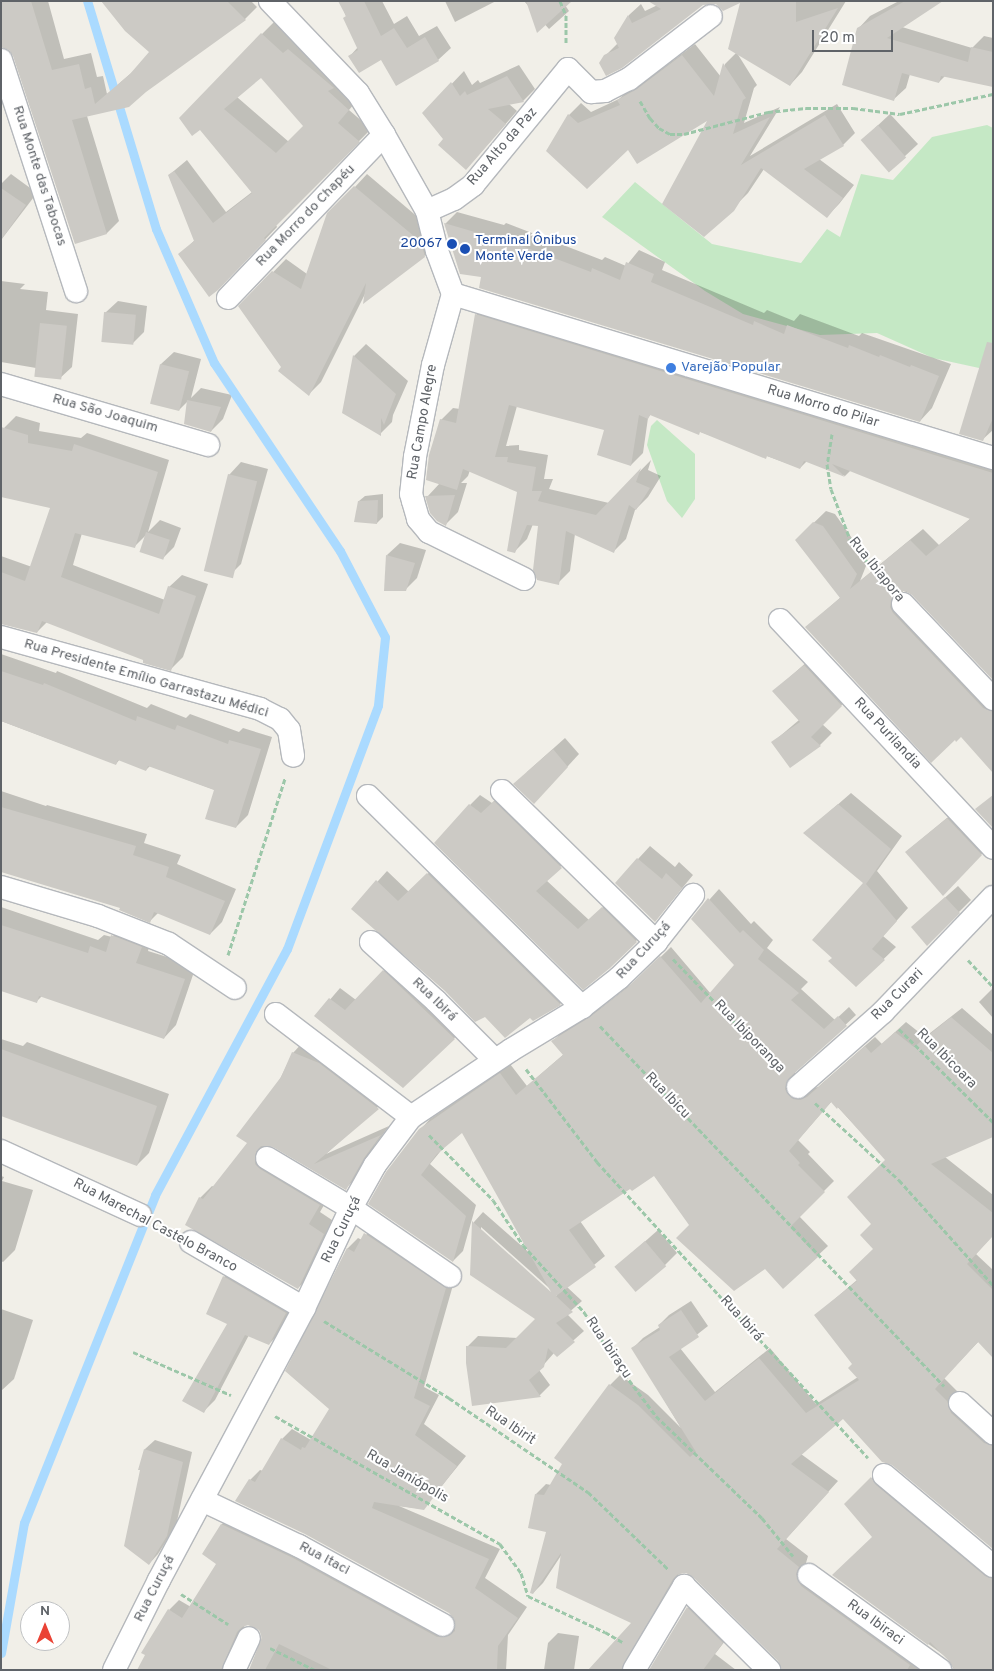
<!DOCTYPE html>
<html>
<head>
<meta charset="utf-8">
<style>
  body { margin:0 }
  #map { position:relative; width:994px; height:1671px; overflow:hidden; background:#f1efe8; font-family:Overpass,sans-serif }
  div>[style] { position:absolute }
  .green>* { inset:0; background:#c5e8c5 }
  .shadow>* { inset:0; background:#0003 }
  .stream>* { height:9px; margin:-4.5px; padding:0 4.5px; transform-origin:4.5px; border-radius:4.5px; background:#aadaff }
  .building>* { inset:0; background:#cccac5; transform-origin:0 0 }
  .path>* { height:3px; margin-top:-1.5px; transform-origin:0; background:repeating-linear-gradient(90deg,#9cc7a9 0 5px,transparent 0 7.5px) }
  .roads { filter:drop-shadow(1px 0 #b5b8bc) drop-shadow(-1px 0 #b5b8bc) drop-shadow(0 1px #b5b8bc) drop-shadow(0 -1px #b5b8bc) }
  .minor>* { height:22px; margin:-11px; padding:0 11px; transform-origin:11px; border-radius:11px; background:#fff }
  .dots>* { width:14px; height:14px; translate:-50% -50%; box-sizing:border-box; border:2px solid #fff; border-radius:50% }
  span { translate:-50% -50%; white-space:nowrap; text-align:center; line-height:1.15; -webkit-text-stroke:4px #fff; paint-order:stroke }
  .street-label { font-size:14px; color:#5f6368 }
  .transit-label { font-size:14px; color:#164399 }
  .left { translate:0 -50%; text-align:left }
  .right { translate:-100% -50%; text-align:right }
  .shop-label { font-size:14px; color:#366cbe }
  .frame { position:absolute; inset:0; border:2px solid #5f6368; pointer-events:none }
  .north { position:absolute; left:20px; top:1601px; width:50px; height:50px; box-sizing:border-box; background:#fff; border:1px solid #bfc1c3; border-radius:50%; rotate:0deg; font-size:14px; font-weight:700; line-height:20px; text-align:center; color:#5f6368 }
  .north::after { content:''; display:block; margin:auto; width:18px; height:22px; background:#ea4335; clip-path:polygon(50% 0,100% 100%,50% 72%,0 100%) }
  .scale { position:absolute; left:812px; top:30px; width:81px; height:22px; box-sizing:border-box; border:2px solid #5f6368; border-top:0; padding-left:6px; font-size:15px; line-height:18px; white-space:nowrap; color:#5f6368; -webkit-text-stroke:4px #fff; paint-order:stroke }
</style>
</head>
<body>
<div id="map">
  <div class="green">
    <i style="clip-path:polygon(987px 125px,993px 128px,993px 371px,933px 358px,877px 333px,820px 335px,743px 314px,705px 291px,602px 217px,635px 182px,712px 244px,801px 263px,827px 229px,840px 237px,861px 174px,893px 180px,932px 137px)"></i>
    <i style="clip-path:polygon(657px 420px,695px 454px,695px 499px,682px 518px,667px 501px,647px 445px,651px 426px)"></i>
  </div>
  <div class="shadow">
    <i style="clip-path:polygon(1px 1px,48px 1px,64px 59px,91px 53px,97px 77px,103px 76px,107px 94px,137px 68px,151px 52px,103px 1px,251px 1px,257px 7px,245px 19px,87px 116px,119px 221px,107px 233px,75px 243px)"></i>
    <i style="clip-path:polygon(340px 1px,382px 1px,394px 24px,407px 16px,419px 36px,437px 26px,451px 48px,438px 60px,350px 56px,358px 47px)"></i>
    <i style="clip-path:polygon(445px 1px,496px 1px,455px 22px)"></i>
    <i style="clip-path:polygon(524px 1px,569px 1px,565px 5px,569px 11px,549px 29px)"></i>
    <i style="clip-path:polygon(666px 1px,716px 2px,703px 4px,605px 56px,618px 43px,616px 38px,629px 15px,641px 4px,645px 11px)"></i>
    <i style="clip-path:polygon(742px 1px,846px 1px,802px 72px,790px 85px,737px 53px,757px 85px,754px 88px,744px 123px,780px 107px,750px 156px,837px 104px,855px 133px,843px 145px,819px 159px,854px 185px,839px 204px,827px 216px,764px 169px,748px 193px,735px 206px,710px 118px,628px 148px,587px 187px,569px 115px,581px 103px,591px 112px,619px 99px,631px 88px,651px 77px,695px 44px,721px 77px,725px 64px,736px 53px)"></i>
    <i style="clip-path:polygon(899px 1px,940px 1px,902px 27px,972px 48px,984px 36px,993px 38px,993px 86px,945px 76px,939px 82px,910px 74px,906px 88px,893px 100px,858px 29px,870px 16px)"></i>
    <i style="clip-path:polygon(evenodd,274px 22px,360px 97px,349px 110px,371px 129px,276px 225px,277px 227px,230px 276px,180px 254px,195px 240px,169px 175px,187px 160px,226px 212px,252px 192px,200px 128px,262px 34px,274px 22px,261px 76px,305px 126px,289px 142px,237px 97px,261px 76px)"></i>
    <i style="clip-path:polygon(519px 65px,535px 89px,523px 101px,509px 104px,517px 111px,466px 169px,424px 113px,464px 71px,472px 85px,478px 80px,480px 83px)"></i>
    <i style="clip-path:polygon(890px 114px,918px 144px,890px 170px,875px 128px)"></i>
    <i style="clip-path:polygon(11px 174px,37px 193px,1px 240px,1px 184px)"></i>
    <i style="clip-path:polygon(367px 174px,433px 230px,437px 243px,424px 256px,365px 294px,321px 382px,309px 394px,283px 367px,240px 306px,286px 259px,307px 274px,355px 187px)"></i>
    <i style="clip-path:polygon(457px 212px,504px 225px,506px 223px,602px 260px,605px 257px,626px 266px,639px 250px,665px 262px,662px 270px,764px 313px,767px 310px,794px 321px,800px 314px,859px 336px,862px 333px,951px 364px,932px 408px,920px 421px,483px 276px,445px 224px)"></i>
    <i style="clip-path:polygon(1px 281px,25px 284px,20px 289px,48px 292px,46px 310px,78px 314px,72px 367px,59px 379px,36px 368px,1px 362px)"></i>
    <i style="clip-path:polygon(118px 301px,147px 306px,144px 332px,132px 344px,105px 313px)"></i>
    <i style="clip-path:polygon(488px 303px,993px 456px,993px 678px,913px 594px,903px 591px,902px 594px,993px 693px,993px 771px,961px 735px,807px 627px,841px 597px,796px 540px,826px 511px,835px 514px,868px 561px,860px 581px,923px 529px,939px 545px,971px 518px,851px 470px,845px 476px,807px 461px,800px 468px,651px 414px,648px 418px,643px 453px,631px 465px,605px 429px,517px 406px,506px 446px,519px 445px,519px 450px,548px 455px,544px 479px,553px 479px,549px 489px,609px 503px,651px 460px,648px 470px,661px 476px,648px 497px,635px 510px,626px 539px,614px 551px,575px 534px,570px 571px,558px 583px,540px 525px,533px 524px,527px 539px,515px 551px,519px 491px,470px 470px,468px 476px,461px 483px,467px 483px,458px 512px,446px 524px,427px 497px,440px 483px,441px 420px,453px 408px,460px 409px,476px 315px)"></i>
    <i style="clip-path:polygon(366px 344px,408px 381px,393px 415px,392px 422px,380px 434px,343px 412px,354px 356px)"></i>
    <i style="clip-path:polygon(174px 352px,201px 359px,191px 398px,201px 388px,232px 395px,223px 419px,211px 431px,188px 401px,179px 410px,151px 403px,161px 364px)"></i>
    <i style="clip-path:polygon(993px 366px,993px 430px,982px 440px)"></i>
    <i style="clip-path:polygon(16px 416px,40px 423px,39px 431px,81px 438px,87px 433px,169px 460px,148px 532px,160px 520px,181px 528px,174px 547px,162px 559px,147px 534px,135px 546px,82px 533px,73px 565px,165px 600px,169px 587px,182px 575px,208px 584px,183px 657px,171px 669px,47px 622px,37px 632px,1px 623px,1px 556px,32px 567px,51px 507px,4px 428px)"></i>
    <i style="clip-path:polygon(241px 462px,268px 469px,241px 564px,229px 576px,229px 475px)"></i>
    <i style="clip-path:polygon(383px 494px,383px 517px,377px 523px,359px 501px,365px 496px)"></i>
    <i style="clip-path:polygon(400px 543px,426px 550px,417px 578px,405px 590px,387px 555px)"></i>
    <i style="clip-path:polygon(817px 653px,854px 693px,822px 724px,832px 733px,820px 745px,790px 766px,773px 742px,799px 720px,774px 691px)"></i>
    <i style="clip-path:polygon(1px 654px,56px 673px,57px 671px,147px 708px,151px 704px,186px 718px,190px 714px,239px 732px,243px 728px,272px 737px,248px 815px,236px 827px,215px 790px,150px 766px,146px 770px,120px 759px,116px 764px,1px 721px)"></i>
    <i style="clip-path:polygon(565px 738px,579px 754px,546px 790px,527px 772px)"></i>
    <i style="clip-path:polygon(1px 791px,46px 806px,47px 805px,147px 834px,144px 843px,181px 855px,177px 864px,236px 889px,222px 922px,210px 934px,159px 912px,150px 921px,122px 907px,1px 871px)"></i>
    <i style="clip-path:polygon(504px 792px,571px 857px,546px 880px,589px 920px,613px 898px,646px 931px,610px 967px,583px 988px,470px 805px,480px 795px,492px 803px)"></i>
    <i style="clip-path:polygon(851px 793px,902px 836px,877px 871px,908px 908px,883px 936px,896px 947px,856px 986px,865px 883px,805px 833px)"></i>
    <i style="clip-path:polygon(959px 808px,992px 843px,953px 884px,906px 852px)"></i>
    <i style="clip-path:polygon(650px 846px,675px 867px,679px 862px,693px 875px,655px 921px,616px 883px)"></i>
    <i style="clip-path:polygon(438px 864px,570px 994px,560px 1004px,533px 1020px,530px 1016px,446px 990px,353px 909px,387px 871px,409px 892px)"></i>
    <i style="clip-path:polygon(958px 886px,971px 900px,927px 944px,912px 927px)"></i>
    <i style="clip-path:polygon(evenodd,719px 889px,751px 924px,754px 921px,773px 940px,767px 948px,808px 982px,801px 989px,835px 1020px,849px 1007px,856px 1015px,795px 1072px,795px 1079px,805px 1090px,818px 1087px,875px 1037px,882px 1044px,906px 1022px,925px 1037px,962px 1008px,993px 1035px,993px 1136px,945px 1157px,993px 1195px,993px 1235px,976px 1254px,993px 1270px,993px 1356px,979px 1341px,944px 1378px,957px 1391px,961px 1403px,993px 1431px,993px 1547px,843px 1417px,801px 1454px,838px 1481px,786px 1539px,808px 1556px,806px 1563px,811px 1576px,941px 1670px,782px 1670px,780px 1660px,694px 1576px,686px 1572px,679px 1574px,632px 1652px,638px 1670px,590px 1670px,633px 1622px,562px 1554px,543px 1583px,533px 1593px,548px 1531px,536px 1494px,546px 1484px,551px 1485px,610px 1385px,620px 1375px,648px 1395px,681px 1428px,633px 1348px,643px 1338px,660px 1327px,659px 1325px,669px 1315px,691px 1301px,708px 1326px,680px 1348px,715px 1392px,770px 1348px,816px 1404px,858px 1377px,854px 1364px,816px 1315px,857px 1280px,875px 1249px,873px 1224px,887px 1160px,832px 1101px,798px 1140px,810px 1152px,808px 1154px,834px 1181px,799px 1216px,828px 1246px,784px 1287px,765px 1267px,690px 1225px,654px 1175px,630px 1187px,580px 1221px,605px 1256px,567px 1287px,582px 1301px,567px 1314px,584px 1331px,557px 1355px,554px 1353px,539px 1370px,550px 1385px,540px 1395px,473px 1405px,468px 1346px,478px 1336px,518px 1338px,537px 1318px,471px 1274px,474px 1222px,483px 1212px,532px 1255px,462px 1131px,444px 1147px,430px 1164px,476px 1205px,463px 1251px,453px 1261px,370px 1204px,420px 1130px,430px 1119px,510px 1064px,527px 1086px,564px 1054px,553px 1041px,563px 1031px,602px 1007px,639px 978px,671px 947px,711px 994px,736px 965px,692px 919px,719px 889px,481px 1227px,557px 1295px,555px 1297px,481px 1231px,481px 1227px)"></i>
    <i style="clip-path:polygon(1px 907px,98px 940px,104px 935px,112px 937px,124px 924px,153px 935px,148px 951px,196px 966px,176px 1025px,164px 1038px,42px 996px,36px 1002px,1px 990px)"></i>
    <i style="clip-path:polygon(394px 960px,465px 1028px,403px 1086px,316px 1016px,340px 988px,356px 1000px)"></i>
    <i style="clip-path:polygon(993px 988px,993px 1018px,979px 1002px)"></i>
    <i style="clip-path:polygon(1px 1039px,23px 1046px,27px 1042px,169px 1094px,149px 1153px,137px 1165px,1px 1115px)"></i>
    <i style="clip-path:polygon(304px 1041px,389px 1097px,326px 1154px,389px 1126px,375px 1145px,357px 1177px,346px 1188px,274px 1145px,267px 1145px,266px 1152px,331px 1193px,320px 1212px,335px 1222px,310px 1276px,298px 1288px,187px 1225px,200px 1198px,212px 1186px,214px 1187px,248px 1143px,293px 1053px)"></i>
    <i style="clip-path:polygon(1px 1176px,4px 1177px,2px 1181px,33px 1190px,15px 1250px,3px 1262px,1px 1261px)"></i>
    <i style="clip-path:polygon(375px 1224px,455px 1278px,424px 1387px,439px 1395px,424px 1424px,466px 1456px,423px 1509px,399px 1506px,500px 1549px,485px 1578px,527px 1607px,508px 1635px,506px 1670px,344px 1670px,334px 1663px,330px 1670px,250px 1670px,262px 1644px,261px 1630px,255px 1625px,245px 1625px,231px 1659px,221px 1670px,169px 1610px,179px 1600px,191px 1607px,218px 1564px,204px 1554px,222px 1524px,233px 1514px,447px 1627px,456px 1627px,456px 1618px,450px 1612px,250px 1480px,260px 1470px,263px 1471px,282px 1439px,292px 1429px,311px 1440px,330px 1409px,287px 1371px,348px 1248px,358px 1238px,362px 1240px)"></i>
    <i style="clip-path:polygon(658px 1230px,677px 1253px,665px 1265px,616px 1267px)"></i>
    <i style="clip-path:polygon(235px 1266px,297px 1302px,280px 1333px,269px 1344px,249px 1335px,215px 1400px,204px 1411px,229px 1323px,208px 1314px,224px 1277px)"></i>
    <i style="clip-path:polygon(1px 1309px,33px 1320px,14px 1379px,1px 1391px)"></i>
    <i style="clip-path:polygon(155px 1440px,192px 1452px,176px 1526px,158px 1554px,149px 1564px,142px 1469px,145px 1449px)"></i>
    <i style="clip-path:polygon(882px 1468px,993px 1564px,993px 1670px,954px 1670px,949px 1659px,834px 1575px,874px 1537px,845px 1504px)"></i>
    <i style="clip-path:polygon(698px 1598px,732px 1632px,715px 1654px,736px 1670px,651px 1670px,688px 1608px)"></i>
    <i style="clip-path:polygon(558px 1633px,579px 1636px,574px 1670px,544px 1670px,548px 1643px)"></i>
  </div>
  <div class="stream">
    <i style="left:1px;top:1653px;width:132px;rotate:-80deg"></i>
    <i style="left:24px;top:1523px;width:353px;rotate:-68.2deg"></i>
    <i style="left:155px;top:1195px;width:279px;rotate:-61.8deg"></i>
    <i style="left:287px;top:949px;width:260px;rotate:-69.5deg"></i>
    <i style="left:378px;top:705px;width:68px;rotate:-84.1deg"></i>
    <i style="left:385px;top:637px;width:97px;rotate:-117.6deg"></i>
    <i style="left:340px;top:551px;width:226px;rotate:-123.8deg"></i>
    <i style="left:214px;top:363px;width:146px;rotate:-113.4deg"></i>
    <i style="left:156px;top:229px;width:238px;rotate:-106.8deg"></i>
  </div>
  <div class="building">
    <i style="clip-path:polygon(1px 1px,31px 1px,52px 70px,79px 64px,85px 89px,91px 87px,95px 104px,130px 74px,149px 52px,125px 31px,101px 1px,227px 1px,246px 20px,146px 92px,129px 107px,72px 120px,107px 234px,75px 244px,13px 56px,9px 50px,1px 47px)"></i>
    <i style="clip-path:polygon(338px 1px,364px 1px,381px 36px,394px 28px,407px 48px,425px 37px,439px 61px,396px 86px,381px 60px,359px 73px,348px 56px,358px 50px,343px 18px,346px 16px)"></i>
    <i style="clip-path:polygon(526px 1px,572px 1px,537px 33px)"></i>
    <i style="clip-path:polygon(648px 1px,796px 1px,796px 22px,838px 8px,790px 86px,728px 49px,740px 3px,723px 11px,716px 4px,703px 5px,622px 68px,606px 76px,599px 63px,604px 55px,619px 48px,614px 38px,628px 15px,632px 23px,661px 9px)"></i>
    <i style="clip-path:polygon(905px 1px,943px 1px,887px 38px,968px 62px,971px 47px,993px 52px,993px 87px,941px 76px,939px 83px,902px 73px,894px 101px,842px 85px,857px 28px)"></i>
    <i style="clip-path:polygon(evenodd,261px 33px,283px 53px,288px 49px,334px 88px,328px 91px,349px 110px,338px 123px,360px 142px,264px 238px,266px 240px,218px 290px,209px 297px,178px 254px,194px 241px,168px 175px,174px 171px,213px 223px,252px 193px,200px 130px,192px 136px,179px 118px,261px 33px,261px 78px,303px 126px,276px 153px,224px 109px,261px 78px)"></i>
    <i style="clip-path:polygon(682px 55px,714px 96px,723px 63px,746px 98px,743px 100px,733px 134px,770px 117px,741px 165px,825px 115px,844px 146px,804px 169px,843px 198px,827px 218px,761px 168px,734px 211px,704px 237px,662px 204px,707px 121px,637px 164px,628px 150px,587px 189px,546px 151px,568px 114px,578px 123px,620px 105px,617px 100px,637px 89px)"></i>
    <i style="clip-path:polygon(507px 76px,524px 102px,488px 109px,506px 124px,466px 170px,438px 145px,443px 139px,422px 113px,451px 82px,460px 96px,465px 91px,467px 95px)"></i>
    <i style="left:878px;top:125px;width:43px;height:23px;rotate:49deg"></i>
    <i style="clip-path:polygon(354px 186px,421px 242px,425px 257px,363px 304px,366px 283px,309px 396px,278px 371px,281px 367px,238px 306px,272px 271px,301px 289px,327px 213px)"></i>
    <i style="clip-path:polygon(1px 188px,26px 205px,1px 240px)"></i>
    <i style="clip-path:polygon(444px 223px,492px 237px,493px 235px,591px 272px,592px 268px,620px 280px,626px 262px,654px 274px,651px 282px,753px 325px,754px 321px,784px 334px,787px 325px,848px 348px,849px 345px,879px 357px,880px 355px,910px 367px,911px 365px,939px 376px,920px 422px,479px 288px,481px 277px,460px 274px)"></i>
    <i style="left:104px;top:312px;width:32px;height:30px;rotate:5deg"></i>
    <i style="clip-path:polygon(475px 314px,993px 473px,993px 680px,912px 595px,906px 591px,899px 591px,891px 600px,890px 607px,893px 613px,983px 708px,993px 712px,993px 773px,961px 737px,956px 742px,955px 740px,931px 763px,805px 627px,840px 598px,795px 540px,813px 522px,823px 526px,857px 574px,850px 589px,910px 540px,926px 556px,970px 519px,832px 464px,845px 477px,804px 461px,800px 469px,767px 456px,766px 459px,700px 432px,699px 435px,650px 415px,648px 419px,639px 415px,631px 466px,597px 455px,604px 430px,509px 405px,495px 457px,508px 457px,507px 462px,536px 467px,532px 491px,542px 491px,538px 501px,596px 515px,641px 468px,636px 482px,650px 488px,636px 510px,629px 505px,614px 553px,566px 531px,559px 585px,537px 580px,533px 570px,538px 526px,527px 525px,515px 553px,507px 551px,517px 492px,463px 469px,457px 490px,426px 480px,429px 455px,440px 419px,456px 423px)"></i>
    <i style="left:40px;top:323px;width:27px;height:54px;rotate:6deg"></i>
    <i style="clip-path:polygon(987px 342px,993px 343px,993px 418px,983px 441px,959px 434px)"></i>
    <i style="clip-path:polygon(353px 355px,396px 394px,384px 425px,381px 418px,381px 436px,342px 413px)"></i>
    <i style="left:160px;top:364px;width:30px;height:41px;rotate:14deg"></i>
    <i style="clip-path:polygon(187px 400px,221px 407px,211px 432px,184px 424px)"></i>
    <i style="clip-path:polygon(1px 427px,28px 435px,28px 443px,72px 451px,74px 444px,158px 472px,135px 548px,75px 533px,61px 577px,159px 614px,168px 586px,196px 596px,171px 671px,143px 663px,143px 660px,42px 621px,37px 633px,1px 624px,1px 572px,25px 581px,50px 508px,1px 497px)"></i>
    <i style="left:228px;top:474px;width:30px;height:100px;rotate:14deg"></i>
    <i style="clip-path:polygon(455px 495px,446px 526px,437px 521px,430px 513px,425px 496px)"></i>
    <i style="clip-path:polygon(378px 500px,377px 524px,354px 522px,358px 501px)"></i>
    <i style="left:146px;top:532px;width:25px;height:21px;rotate:18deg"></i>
    <i style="clip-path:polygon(386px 555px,415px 563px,406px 591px,384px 591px)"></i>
    <i style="clip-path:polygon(804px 665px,842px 706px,811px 737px,821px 746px,790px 768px,771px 742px,800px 722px,772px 691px)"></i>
    <i style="clip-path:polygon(1px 671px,43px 685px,44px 683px,136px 721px,137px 716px,175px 730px,177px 725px,228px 744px,229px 740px,261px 749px,236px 828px,205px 819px,214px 790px,148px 766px,146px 771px,118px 760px,116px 765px,1px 721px)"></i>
    <i style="clip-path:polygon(553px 749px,568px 767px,534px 804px,513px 784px)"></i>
    <i style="clip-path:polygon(993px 795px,993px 828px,975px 809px)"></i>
    <i style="clip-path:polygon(494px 801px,562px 868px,536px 891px,578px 929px,602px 907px,637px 942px,610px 968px,583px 990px,434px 843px,469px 804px,481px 813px)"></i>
    <i style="clip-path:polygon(838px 804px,891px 849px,866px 884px,897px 921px,872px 949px,885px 960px,856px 987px,828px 961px,832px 958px,812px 940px,863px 883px,803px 833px)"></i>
    <i style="clip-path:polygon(1px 807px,136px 846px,133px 855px,169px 867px,166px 877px,225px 901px,210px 935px,154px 912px,150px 923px,119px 910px,120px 908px,1px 872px)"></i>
    <i style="clip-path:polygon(947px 818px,982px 855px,943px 896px,905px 852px)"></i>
    <i style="clip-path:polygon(637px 858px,662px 879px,666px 873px,682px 888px,655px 922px,615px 883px)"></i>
    <i style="clip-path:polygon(427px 873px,561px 1005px,533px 1021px,530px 1018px,505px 1038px,485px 1017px,475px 1022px,445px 991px,351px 909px,376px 880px,398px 901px)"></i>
    <i style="clip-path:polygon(945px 897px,960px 913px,927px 946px,911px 927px)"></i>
    <i style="clip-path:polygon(708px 898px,740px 933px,743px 930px,764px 950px,758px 959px,799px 993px,791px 1000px,824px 1029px,838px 1016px,847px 1026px,789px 1078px,785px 1089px,793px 1099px,800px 1100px,807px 1097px,865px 1046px,871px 1053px,895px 1032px,914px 1047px,951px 1017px,993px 1053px,993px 1137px,931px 1164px,993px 1213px,993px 1236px,967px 1264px,993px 1290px,993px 1358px,978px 1342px,935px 1389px,947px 1401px,951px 1413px,984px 1443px,993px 1446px,993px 1549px,892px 1465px,882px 1462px,843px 1419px,791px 1464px,829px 1492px,777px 1549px,799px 1567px,796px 1574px,801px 1586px,910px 1665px,907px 1670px,782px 1670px,778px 1661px,693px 1577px,686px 1573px,678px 1574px,673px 1579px,621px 1670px,588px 1670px,631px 1623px,556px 1588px,561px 1553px,533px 1594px,530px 1593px,546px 1532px,528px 1528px,535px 1494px,544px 1495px,562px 1464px,554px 1458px,609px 1384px,638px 1405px,690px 1457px,696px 1452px,631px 1348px,660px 1330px,658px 1325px,681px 1310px,699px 1337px,669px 1357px,705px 1401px,759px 1358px,806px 1413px,859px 1380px,848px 1368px,852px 1364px,814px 1315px,857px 1281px,849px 1272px,873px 1249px,860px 1235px,871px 1224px,847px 1197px,885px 1160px,838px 1107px,837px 1109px,831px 1102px,789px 1151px,800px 1163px,798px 1165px,825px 1192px,790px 1227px,818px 1257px,783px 1289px,765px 1269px,734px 1291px,676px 1238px,689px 1225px,654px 1176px,632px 1191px,630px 1189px,569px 1230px,596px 1267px,556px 1296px,573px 1312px,556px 1323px,575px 1342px,557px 1357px,548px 1348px,544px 1367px,529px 1380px,541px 1397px,472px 1406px,466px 1363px,466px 1346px,506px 1348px,535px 1319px,470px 1275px,472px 1221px,551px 1292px,462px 1133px,437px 1154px,421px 1175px,466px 1216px,453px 1262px,368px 1204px,386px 1172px,419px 1129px,500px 1073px,516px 1095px,563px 1055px,551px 1041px,590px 1017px,627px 988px,660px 956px,701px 1003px,734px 965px,691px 919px)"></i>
    <i style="clip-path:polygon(1px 925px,88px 953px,90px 946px,106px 952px,111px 935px,142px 947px,136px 963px,185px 979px,164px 1039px,39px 996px,37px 1003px,1px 991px)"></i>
    <i style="clip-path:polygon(383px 970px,455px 1039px,403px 1088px,314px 1016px,329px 998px,345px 1010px)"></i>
    <i style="clip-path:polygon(1px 1049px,157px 1106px,137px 1166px,1px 1116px)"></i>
    <i style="clip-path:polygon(292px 1052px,319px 1063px,379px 1109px,314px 1164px,381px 1135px,364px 1158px,346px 1190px,273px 1147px,261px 1146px,256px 1152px,255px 1164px,260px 1169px,320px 1205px,309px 1224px,324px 1234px,298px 1289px,185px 1225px,199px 1197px,203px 1199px,247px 1143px,236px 1136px,281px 1077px)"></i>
    <i style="clip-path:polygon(364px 1233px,446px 1288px,414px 1398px,430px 1406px,415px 1435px,457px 1466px,424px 1510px,374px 1502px,372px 1508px,489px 1559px,475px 1588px,518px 1618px,498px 1646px,497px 1670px,332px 1670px,279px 1644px,265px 1670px,249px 1670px,262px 1637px,259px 1630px,248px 1625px,242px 1627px,237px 1632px,221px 1670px,137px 1670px,145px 1655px,141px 1653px,168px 1609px,182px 1618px,216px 1564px,202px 1554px,221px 1524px,293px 1558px,437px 1637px,449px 1636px,455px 1631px,454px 1619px,449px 1613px,305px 1534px,235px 1501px,249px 1479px,255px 1482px,281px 1438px,301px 1450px,302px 1447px,305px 1448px,329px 1409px,285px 1371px,347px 1248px,354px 1252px)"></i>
    <i style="left:645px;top:1241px;width:33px;height:40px;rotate:50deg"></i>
    <i style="clip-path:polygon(223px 1276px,286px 1313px,269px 1345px,245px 1335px,204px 1413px,182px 1401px,227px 1324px,206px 1314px)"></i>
    <i style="clip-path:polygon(144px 1449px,183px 1462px,167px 1536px,149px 1565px,124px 1546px,140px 1470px,138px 1470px)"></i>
    <i style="clip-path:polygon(871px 1477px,876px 1485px,985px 1576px,993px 1579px,993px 1670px,955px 1670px,948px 1660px,930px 1642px,928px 1645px,832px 1575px,872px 1537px,844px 1504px)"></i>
    <i style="clip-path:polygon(687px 1607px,723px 1643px,703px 1670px,649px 1670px)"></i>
  </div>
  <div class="path">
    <i style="left:560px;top:1px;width:15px;rotate:67deg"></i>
    <i style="left:566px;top:15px;width:29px;rotate:90deg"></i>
    <i style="left:640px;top:101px;width:20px;rotate:60deg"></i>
    <i style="left:650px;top:118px;width:13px;rotate:48deg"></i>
    <i style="left:659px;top:128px;width:13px;rotate:29deg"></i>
    <i style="left:670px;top:134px;width:14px"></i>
    <i style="left:684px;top:134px;width:87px;rotate:-14.7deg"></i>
    <i style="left:768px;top:112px;width:38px;rotate:-6deg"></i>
    <i style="left:806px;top:108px;width:47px"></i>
    <i style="left:853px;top:108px;width:47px;rotate:7.3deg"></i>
    <i style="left:900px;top:114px;width:95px;rotate:-12.1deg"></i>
    <i style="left:832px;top:434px;width:30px;rotate:99deg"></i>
    <i style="left:827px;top:464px;width:25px;rotate:81deg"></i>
    <i style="left:831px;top:489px;width:57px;rotate:69.3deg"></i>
    <i style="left:851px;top:542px;width:58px;rotate:50.6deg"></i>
    <i style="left:228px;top:955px;width:186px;rotate:-72.1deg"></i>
    <i style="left:673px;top:959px;width:153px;rotate:45.8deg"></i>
    <i style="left:968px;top:960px;width:37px;rotate:47deg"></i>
    <i style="left:600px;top:1026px;width:498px;rotate:46.3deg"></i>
    <i style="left:899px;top:1029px;width:132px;rotate:44.7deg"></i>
    <i style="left:526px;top:1069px;width:117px;rotate:52.6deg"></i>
    <i style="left:597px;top:1162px;width:401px;rotate:47.5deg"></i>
    <i style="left:815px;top:1103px;width:114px;rotate:42.5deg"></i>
    <i style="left:899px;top:1180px;width:141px;rotate:48.2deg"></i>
    <i style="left:429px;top:1135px;width:91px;rotate:45.4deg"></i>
    <i style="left:493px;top:1200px;width:54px;rotate:56.3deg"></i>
    <i style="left:523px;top:1245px;width:91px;rotate:47.7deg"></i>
    <i style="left:584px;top:1312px;width:67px;rotate:57.3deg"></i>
    <i style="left:620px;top:1368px;width:60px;rotate:53.1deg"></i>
    <i style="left:656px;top:1416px;width:147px;rotate:43.9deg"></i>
    <i style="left:762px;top:1518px;width:49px;rotate:50.8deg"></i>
    <i style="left:324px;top:1321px;width:147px;rotate:31.6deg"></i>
    <i style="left:449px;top:1398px;width:168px;rotate:34.1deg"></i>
    <i style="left:588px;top:1492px;width:111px;rotate:43.9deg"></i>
    <i style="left:133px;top:1352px;width:107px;rotate:23.7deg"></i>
    <i style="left:275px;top:1416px;width:259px;rotate:29.6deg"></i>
    <i style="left:500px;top:1544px;width:36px;rotate:54deg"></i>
    <i style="left:521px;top:1573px;width:24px;rotate:73deg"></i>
    <i style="left:528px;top:1596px;width:85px;rotate:25.1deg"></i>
    <i style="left:605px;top:1632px;width:20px;rotate:30deg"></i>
    <i style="left:181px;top:1594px;width:56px;rotate:32.6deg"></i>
    <i style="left:270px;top:1648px;width:50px;rotate:26.1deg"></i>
  </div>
  <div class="roads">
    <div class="minor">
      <i style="left:270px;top:1px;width:127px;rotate:46.3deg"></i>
      <i style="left:358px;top:93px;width:49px;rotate:58.2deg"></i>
      <i style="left:384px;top:135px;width:87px;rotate:60.5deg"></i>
      <i style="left:427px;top:211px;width:41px;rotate:76deg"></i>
      <i style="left:437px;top:251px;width:46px;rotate:69.6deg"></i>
      <i style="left:1px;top:60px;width:243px;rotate:72deg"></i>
      <i style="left:427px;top:211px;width:30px;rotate:-24deg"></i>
      <i style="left:454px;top:199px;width:24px;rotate:-36deg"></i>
      <i style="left:473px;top:185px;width:150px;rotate:-50.7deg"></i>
      <i style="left:568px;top:69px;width:33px;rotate:45deg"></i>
      <i style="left:591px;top:92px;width:14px;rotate:-4deg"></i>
      <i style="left:605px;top:91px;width:27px;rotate:-27deg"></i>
      <i style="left:629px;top:79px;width:103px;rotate:-37.5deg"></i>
      <i style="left:453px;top:294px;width:564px;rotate:16.89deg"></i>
      <i style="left:453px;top:294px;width:74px;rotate:105.7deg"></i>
      <i style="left:433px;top:365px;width:94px;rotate:101.1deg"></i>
      <i style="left:415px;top:457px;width:37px;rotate:96deg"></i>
      <i style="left:411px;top:494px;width:7px;rotate:74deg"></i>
      <i style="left:413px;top:501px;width:19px;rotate:74deg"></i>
      <i style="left:418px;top:519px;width:17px;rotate:50deg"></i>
      <i style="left:429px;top:532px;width:106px;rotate:26.3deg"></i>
      <i style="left:228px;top:298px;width:226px;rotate:-46.3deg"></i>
      <i style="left:1px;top:384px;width:216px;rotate:16.4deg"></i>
      <i style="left:903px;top:604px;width:131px;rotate:46.5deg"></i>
      <i style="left:780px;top:620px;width:312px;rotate:46.9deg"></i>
      <i style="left:1px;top:637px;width:269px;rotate:15.5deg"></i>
      <i style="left:260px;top:709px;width:22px;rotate:27deg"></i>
      <i style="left:280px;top:719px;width:14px;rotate:51deg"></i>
      <i style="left:289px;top:730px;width:26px;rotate:81deg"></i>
      <i style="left:502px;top:791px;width:216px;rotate:44.4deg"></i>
      <i style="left:368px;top:796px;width:301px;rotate:44.6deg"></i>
      <i style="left:1px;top:887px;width:101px;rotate:16.6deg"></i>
      <i style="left:98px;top:916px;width:76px;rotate:21.5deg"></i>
      <i style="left:169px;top:944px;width:79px;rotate:33.7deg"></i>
      <i style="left:371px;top:942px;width:88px;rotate:42.2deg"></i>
      <i style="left:436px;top:1001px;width:83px;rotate:45deg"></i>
      <i style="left:276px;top:1014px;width:170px;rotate:37.3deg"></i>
      <i style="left:798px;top:1087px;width:113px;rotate:-41.4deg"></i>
      <i style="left:883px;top:1012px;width:159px;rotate:-46.3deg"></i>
      <i style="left:1px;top:1151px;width:153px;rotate:24.7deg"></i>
      <i style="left:267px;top:1158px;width:98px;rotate:30.8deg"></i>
      <i style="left:351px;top:1208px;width:120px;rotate:34.5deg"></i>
      <i style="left:191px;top:1242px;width:131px;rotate:30.3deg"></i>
      <i style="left:960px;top:1403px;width:45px;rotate:42.3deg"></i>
      <i style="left:884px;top:1475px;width:142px;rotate:39.9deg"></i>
      <i style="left:202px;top:1500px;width:107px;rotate:25.4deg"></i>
      <i style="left:299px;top:1546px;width:164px;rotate:28.7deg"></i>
      <i style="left:809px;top:1575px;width:162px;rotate:35.9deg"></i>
      <i style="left:114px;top:1670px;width:101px;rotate:-63.4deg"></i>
      <i style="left:159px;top:1580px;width:308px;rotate:-61.9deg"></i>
      <i style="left:304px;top:1308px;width:110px;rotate:-64.8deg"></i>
      <i style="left:351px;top:1208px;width:49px;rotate:-60.8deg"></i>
      <i style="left:375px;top:1165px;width:60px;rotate:-53.1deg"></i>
      <i style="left:411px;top:1117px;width:120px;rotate:-33.8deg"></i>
      <i style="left:511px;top:1050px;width:83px;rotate:-31.2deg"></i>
      <i style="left:582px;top:1007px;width:47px;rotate:-38.1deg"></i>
      <i style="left:619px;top:978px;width:52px;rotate:-44.2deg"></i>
      <i style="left:656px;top:942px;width:60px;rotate:-51.8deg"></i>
      <i style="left:234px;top:1670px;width:35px;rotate:-65deg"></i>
      <i style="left:634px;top:1670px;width:98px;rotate:-59.2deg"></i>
      <i style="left:684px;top:1586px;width:120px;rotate:44.7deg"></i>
    </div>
  </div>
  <div class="dots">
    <i style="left:452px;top:244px;background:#1a4fb4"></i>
    <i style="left:465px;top:249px;background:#1a4fb4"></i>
    <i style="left:671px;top:368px;background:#3f7fe0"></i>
  </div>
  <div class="street-label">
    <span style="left:503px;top:147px;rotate:-49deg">Rua Alto da Paz</span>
    <span style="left:39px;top:176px;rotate:72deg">Rua Monte das Tabocas</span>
    <span style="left:306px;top:216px;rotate:-46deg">Rua Morro do Chapéu</span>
    <span style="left:823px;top:407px;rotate:17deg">Rua Morro do Pilar</span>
    <span style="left:105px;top:414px;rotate:16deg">Rua São Joaquim</span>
    <span style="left:423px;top:422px;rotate:-80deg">Rua Campo Alegre</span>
    <span style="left:876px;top:570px;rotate:51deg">Rua Ibiapora</span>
    <span style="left:146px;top:679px;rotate:16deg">Rua Presidente Emílio Garrastazu Médici</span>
    <span style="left:887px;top:734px;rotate:47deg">Rua Purilandia</span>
    <span style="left:644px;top:951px;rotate:-47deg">Rua Curuçá</span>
    <span style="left:898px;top:995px;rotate:-45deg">Rua Curari</span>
    <span style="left:434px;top:1000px;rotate:44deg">Rua Ibirá</span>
    <span style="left:749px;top:1037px;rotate:46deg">Rua Ibiporanga</span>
    <span style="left:946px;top:1059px;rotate:45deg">Rua Ibicoara</span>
    <span style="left:667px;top:1096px;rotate:46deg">Rua Ibicu</span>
    <span style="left:155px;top:1226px;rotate:28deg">Rua Marechal Castelo Branco</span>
    <span style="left:342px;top:1230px;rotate:-64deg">Rua Curuçá</span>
    <span style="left:741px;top:1319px;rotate:48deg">Rua Ibirá</span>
    <span style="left:608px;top:1348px;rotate:56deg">Rua Ibiraçu</span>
    <span style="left:510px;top:1426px;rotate:34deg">Rua Ibirit</span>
    <span style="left:407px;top:1477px;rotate:30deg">Rua Janiópolis</span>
    <span style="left:324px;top:1559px;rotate:28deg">Rua Itaci</span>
    <span style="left:155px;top:1589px;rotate:-63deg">Rua Curuçá</span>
    <span style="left:875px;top:1623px;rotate:36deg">Rua Ibiraci</span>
  </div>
  <div class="transit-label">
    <span class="left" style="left:475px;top:249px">Terminal Ônibus<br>Monte Verde</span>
    <span class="right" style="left:442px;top:244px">20067</span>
  </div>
  <div class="shop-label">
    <span class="left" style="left:681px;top:368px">Varejão Popular</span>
  </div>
  <div class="frame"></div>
  <div class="north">N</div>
  <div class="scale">20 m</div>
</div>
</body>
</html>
